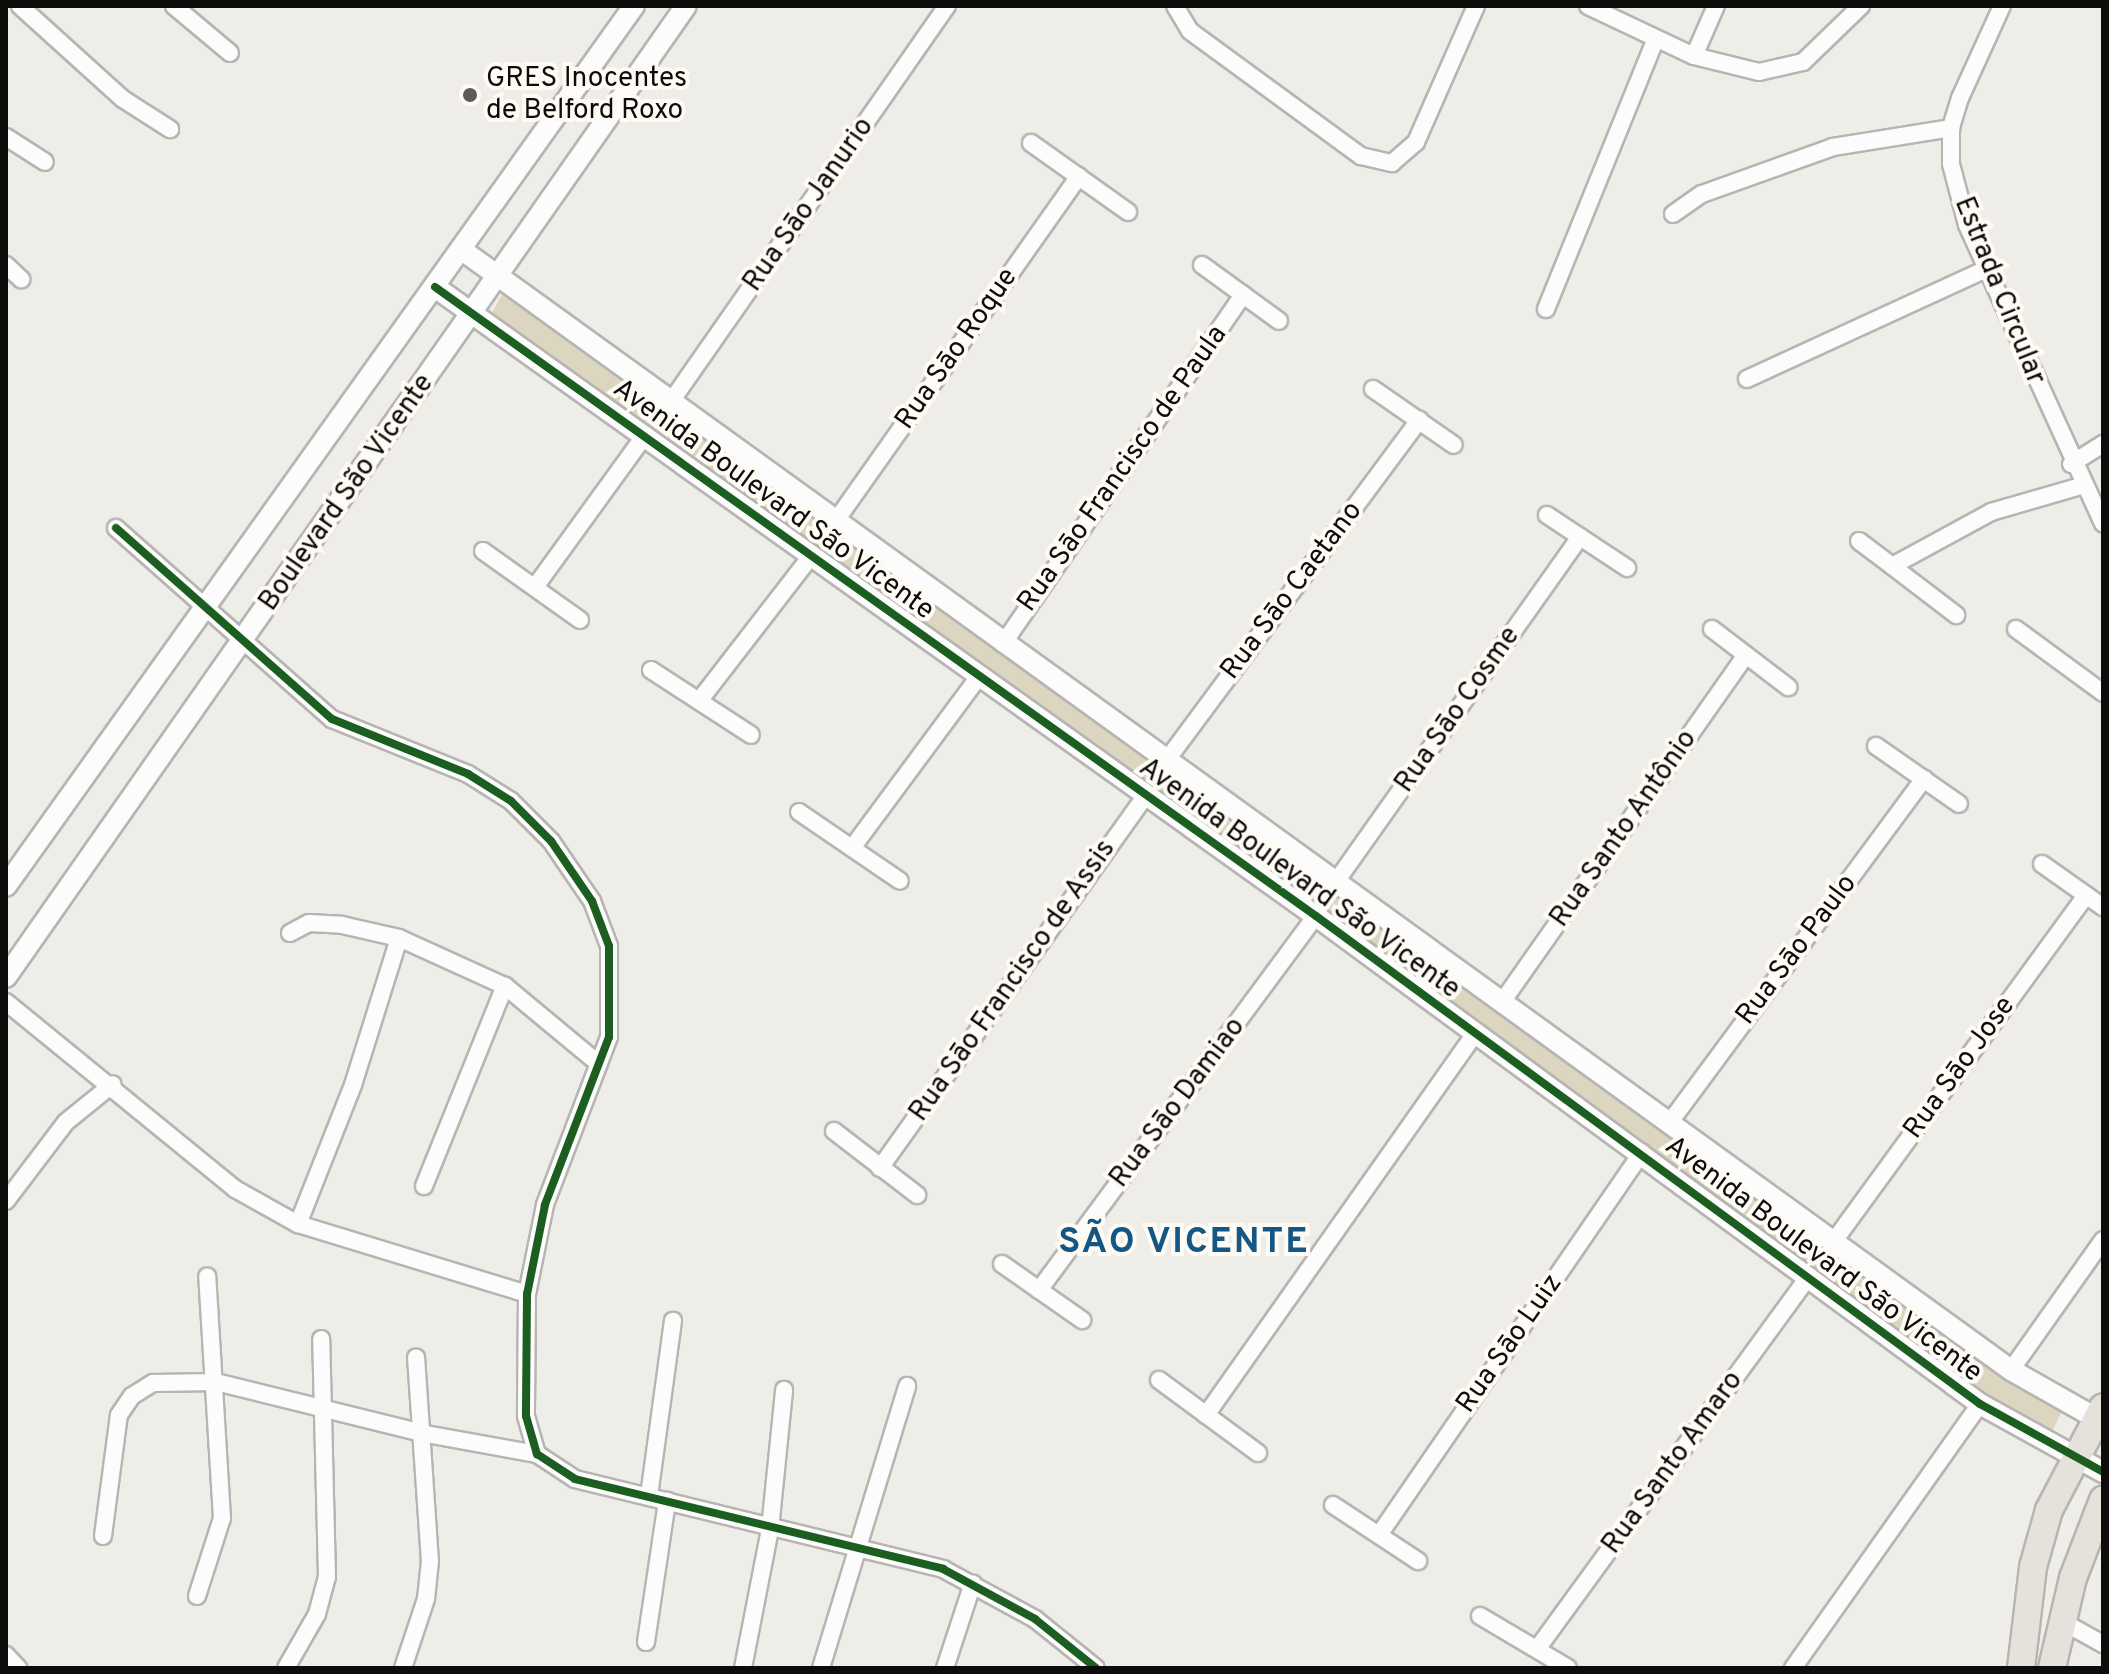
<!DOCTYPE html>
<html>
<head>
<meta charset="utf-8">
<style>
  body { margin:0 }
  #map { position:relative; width:2109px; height:1674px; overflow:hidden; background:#eeede8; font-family:Overpass,sans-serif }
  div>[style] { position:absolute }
  .green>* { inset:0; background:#dcd6c1 }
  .roads { filter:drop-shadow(2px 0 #b6b5b2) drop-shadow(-2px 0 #b6b5b2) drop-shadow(0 2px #b6b5b2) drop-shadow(0 -2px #b6b5b2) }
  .minor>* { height:16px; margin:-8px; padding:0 8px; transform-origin:8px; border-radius:8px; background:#fcfcfc }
  .tertiary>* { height:20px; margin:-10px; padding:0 10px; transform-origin:10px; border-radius:10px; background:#fcfcfc }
  .primary>* { height:26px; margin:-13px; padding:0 13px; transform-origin:13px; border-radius:13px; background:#e4e2db }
  .cycleway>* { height:8px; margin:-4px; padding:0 4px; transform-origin:4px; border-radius:4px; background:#1b5e20 }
  .dots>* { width:22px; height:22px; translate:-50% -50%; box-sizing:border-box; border:4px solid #fdfbf4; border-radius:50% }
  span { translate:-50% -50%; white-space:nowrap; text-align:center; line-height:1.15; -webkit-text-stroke:8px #fdfbf4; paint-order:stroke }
  .poi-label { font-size:28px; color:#0d0c0a }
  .left { translate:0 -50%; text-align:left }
  .street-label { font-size:28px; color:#0d0c0a }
  .district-label { font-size:36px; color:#145785; font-weight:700; letter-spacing:2px }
  .frame { position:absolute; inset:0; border:8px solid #0d0c0a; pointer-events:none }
</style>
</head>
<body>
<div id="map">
  <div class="green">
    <i style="clip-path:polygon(503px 293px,2063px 1409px,2052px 1432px,2042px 1438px,489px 318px)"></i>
  </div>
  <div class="roads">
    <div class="minor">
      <i style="left:20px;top:6px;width:139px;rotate:42.1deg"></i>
      <i style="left:123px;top:99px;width:56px;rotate:32.6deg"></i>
      <i style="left:174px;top:6px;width:73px;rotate:40deg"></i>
      <i style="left:1175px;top:6px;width:29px;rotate:59deg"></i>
      <i style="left:1190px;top:31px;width:212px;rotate:36.2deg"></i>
      <i style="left:1361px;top:156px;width:32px;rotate:13deg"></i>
      <i style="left:1392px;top:163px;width:32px;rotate:-41deg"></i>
      <i style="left:1416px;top:142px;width:149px;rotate:-66.2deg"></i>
      <i style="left:1588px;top:6px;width:117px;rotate:25.3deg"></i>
      <i style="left:1694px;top:56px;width:67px;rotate:13.8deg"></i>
      <i style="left:1759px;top:72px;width:45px;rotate:-12.8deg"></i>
      <i style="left:1803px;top:62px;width:81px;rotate:-44deg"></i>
      <i style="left:2002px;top:6px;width:101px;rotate:114.5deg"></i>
      <i style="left:1960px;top:98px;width:31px;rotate:107deg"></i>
      <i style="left:1951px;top:128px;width:36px;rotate:90deg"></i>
      <i style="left:1951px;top:164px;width:63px;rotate:75.3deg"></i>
      <i style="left:1967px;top:225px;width:328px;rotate:65.5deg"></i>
      <i style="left:1694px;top:56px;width:55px;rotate:-66.3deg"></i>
      <i style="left:6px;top:137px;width:46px;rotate:32.7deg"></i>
      <i style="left:1031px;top:143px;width:119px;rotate:35.4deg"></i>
      <i style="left:1673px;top:214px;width:35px;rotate:-35deg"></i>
      <i style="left:1702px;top:194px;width:139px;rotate:-19.7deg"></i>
      <i style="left:1833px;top:147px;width:120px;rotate:-9.1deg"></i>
      <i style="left:6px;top:265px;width:21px;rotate:43deg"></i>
      <i style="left:1202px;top:265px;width:95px;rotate:36deg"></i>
      <i style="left:1546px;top:309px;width:290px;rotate:-67.9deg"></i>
      <i style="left:1747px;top:379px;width:265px;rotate:-24.7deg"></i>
      <i style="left:1373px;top:389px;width:98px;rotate:34.7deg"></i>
      <i style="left:670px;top:403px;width:484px;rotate:-55.1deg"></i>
      <i style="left:2071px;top:464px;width:38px;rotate:-32deg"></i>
      <i style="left:1547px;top:515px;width:96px;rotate:33.5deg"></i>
      <i style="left:835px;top:522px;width:423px;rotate:-54.8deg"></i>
      <i style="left:116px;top:528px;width:288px;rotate:41.5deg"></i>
      <i style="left:332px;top:719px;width:147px;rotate:22deg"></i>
      <i style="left:468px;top:774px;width:51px;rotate:32.1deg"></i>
      <i style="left:511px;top:801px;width:57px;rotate:45deg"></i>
      <i style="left:551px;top:841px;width:73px;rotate:55.7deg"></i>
      <i style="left:592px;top:901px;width:48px;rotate:69.3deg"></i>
      <i style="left:609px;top:946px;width:91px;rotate:90deg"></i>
      <i style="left:609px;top:1037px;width:180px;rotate:110.9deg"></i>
      <i style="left:545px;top:1205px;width:91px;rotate:101.4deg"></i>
      <i style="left:527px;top:1294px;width:122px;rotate:90.5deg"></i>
      <i style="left:526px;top:1416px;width:40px;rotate:74deg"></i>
      <i style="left:537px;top:1454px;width:45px;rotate:33.3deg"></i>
      <i style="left:575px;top:1479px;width:379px;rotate:13.7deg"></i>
      <i style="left:943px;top:1569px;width:105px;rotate:28.5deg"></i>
      <i style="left:1035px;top:1619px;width:78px;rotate:38.8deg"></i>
      <i style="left:1859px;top:541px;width:41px;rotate:37.1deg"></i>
      <i style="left:1892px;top:566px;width:113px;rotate:-28.6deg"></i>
      <i style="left:1991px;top:512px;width:94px;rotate:-16.1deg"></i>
      <i style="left:483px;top:551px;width:119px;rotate:35.4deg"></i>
      <i style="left:1892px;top:566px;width:81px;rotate:37.4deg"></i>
      <i style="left:535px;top:587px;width:188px;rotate:-54.1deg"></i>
      <i style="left:1712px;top:629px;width:96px;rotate:37.3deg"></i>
      <i style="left:2016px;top:629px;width:108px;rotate:36.3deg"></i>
      <i style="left:1003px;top:644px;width:424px;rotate:-55.5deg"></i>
      <i style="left:651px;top:670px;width:119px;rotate:33deg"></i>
      <i style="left:699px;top:701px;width:185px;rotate:-52.3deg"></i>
      <i style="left:1876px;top:746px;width:101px;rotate:34.9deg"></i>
      <i style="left:1166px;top:761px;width:425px;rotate:-53.4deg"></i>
      <i style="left:799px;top:812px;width:122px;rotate:34.3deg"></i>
      <i style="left:852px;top:848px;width:215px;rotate:-53.5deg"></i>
      <i style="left:2042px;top:864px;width:75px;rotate:35.2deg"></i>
      <i style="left:1335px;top:883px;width:424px;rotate:-54.7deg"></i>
      <i style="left:290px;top:933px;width:21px;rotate:-28deg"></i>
      <i style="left:309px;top:923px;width:33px;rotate:3deg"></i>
      <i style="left:342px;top:925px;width:58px;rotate:12.8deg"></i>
      <i style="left:6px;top:1002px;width:296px;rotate:39.2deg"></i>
      <i style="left:235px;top:1189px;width:72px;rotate:29.1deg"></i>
      <i style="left:298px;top:1224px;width:239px;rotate:17deg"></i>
      <i style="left:1502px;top:1002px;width:424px;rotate:-54.9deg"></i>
      <i style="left:1670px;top:1122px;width:427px;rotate:-53.5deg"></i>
      <i style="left:834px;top:1131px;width:105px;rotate:37.6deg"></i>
      <i style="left:880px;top:1168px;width:458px;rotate:-54.5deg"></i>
      <i style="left:424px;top:1186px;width:216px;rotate:-68deg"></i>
      <i style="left:6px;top:1201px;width:99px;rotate:-52.8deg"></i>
      <i style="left:66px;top:1122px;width:60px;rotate:-39deg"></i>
      <i style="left:298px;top:1224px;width:149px;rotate:-68.4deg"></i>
      <i style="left:353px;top:1085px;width:154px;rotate:-72.6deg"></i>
      <i style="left:399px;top:938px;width:116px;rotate:24.4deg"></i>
      <i style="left:505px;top:986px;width:122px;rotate:39.7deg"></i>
      <i style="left:1834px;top:1241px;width:428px;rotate:-53.9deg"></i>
      <i style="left:1002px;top:1264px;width:98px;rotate:35deg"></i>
      <i style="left:1039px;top:1290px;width:465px;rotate:-53.5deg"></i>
      <i style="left:2011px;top:1370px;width:159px;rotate:-54.7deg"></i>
      <i style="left:1159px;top:1380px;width:123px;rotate:36.4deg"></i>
      <i style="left:1206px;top:1415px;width:466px;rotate:-54.8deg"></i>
      <i style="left:649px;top:1496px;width:177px;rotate:-82.2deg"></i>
      <i style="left:1333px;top:1505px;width:102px;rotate:33.4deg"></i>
      <i style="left:1379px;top:1535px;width:464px;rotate:-55.5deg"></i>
      <i style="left:103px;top:1536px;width:122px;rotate:-82.5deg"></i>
      <i style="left:119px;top:1415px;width:23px;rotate:-56deg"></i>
      <i style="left:132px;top:1396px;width:25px;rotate:-32deg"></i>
      <i style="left:153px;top:1383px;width:63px;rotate:-0.9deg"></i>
      <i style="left:216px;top:1382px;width:216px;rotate:13.9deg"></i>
      <i style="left:426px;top:1434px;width:113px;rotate:10.2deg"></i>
      <i style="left:197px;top:1596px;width:82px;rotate:-72.2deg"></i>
      <i style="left:222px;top:1518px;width:242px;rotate:-93.5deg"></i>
      <i style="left:1480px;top:1616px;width:102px;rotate:30.6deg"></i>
      <i style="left:2063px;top:1622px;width:46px;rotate:28.8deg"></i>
      <i style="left:646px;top:1642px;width:143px;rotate:-81.5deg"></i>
      <i style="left:1537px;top:1649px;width:462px;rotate:-53.9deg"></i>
      <i style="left:6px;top:1655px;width:18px;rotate:47deg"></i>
      <i style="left:286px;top:1668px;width:62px;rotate:-60.1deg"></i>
      <i style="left:317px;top:1614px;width:38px;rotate:-75deg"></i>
      <i style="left:327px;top:1577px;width:238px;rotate:-91.4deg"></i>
      <i style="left:403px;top:1668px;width:73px;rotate:-71.6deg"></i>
      <i style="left:426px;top:1599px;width:37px;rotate:-84deg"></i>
      <i style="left:430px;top:1562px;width:205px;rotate:-93.9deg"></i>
      <i style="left:743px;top:1668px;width:142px;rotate:-79deg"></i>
      <i style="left:770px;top:1529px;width:140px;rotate:-84.2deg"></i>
      <i style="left:821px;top:1668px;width:295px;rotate:-73deg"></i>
      <i style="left:945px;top:1668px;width:89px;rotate:-71.8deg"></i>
      <i style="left:1793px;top:1668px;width:324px;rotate:-54.7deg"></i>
    </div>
    <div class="tertiary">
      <i style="left:462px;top:250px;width:1911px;rotate:35.87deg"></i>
      <i style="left:2011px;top:1370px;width:106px;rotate:29.5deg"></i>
      <i style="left:435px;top:287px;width:1082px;rotate:35.53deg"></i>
      <i style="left:1316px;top:916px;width:824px;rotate:36.31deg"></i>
      <i style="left:1980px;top:1404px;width:141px;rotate:28.9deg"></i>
      <i style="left:6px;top:886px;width:1081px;rotate:-54.49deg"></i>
      <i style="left:6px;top:977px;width:1185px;rotate:-55deg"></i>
    </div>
    <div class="primary">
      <i style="left:2021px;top:1668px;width:102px;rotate:-83.2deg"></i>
      <i style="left:2033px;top:1567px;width:59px;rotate:-74.3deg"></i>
      <i style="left:2049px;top:1510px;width:116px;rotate:-62.3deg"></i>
      <i style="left:2052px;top:1668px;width:92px;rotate:-76.9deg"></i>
      <i style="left:2073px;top:1578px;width:84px;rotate:-69deg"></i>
    </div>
  </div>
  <div class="cycleway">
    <i style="left:435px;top:287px;width:1082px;rotate:35.53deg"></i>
    <i style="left:1316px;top:916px;width:824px;rotate:36.31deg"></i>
    <i style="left:1980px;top:1404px;width:141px;rotate:28.9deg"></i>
    <i style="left:116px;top:528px;width:288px;rotate:41.5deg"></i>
    <i style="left:332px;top:719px;width:147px;rotate:22deg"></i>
    <i style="left:468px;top:774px;width:51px;rotate:32.1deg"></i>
    <i style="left:511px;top:801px;width:57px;rotate:45deg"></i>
    <i style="left:551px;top:841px;width:73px;rotate:55.7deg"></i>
    <i style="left:592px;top:901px;width:48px;rotate:69.3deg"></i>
    <i style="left:609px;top:946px;width:91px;rotate:90deg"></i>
    <i style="left:609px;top:1037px;width:180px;rotate:110.9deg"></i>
    <i style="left:545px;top:1205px;width:91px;rotate:101.4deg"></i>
    <i style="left:527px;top:1294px;width:122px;rotate:90.5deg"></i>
    <i style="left:526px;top:1416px;width:40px;rotate:74deg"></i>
    <i style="left:537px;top:1454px;width:45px;rotate:33.3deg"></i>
    <i style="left:575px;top:1479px;width:379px;rotate:13.7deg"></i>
    <i style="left:943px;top:1569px;width:105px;rotate:28.5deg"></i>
    <i style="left:1035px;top:1619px;width:78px;rotate:38.8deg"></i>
  </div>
  <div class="dots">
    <i style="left:470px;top:95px;background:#5c5b58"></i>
  </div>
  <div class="poi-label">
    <span class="left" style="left:486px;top:95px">GRES Inocentes<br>de Belford Roxo</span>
  </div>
  <div class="street-label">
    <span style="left:809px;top:205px;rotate:-55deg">Rua Sāo Janurio</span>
    <span style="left:1999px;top:291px;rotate:68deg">Estrada Circular</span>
    <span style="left:957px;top:349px;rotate:-55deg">Rua Sāo Roque</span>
    <span style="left:1123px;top:469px;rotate:-55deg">Rua Sāo Francisco de Paula</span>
    <span style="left:347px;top:493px;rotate:-55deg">Boulevard São Vicente</span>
    <span style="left:773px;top:500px;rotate:36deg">Avenida Boulevard São Vicente</span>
    <span style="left:1292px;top:591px;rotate:-53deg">Rua Sāo Caetano</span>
    <span style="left:1458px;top:710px;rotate:-55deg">Rua Sāo Cosme</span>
    <span style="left:1624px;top:829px;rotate:-55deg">Rua Santo Antônio</span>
    <span style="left:1299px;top:879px;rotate:36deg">Avenida Boulevard São Vicente</span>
    <span style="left:1797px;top:950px;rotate:-53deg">Rua Sāo Paulo</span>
    <span style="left:1013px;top:981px;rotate:-55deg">Rua Sāo Francisco de Assis</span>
    <span style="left:1960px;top:1068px;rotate:-54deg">Rua Sāo Jose</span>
    <span style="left:1178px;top:1103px;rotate:-53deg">Rua Sāo Damiao</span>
    <span style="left:1823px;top:1260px;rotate:37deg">Avenida Boulevard São Vicente</span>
    <span style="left:1510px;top:1344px;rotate:-55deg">Rua Sāo Luiz</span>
    <span style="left:1673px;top:1463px;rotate:-54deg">Rua Santo Amaro</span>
  </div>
  <div class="district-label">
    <span style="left:1184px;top:1244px">SÃO VICENTE</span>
  </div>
  <div class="frame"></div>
</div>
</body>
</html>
